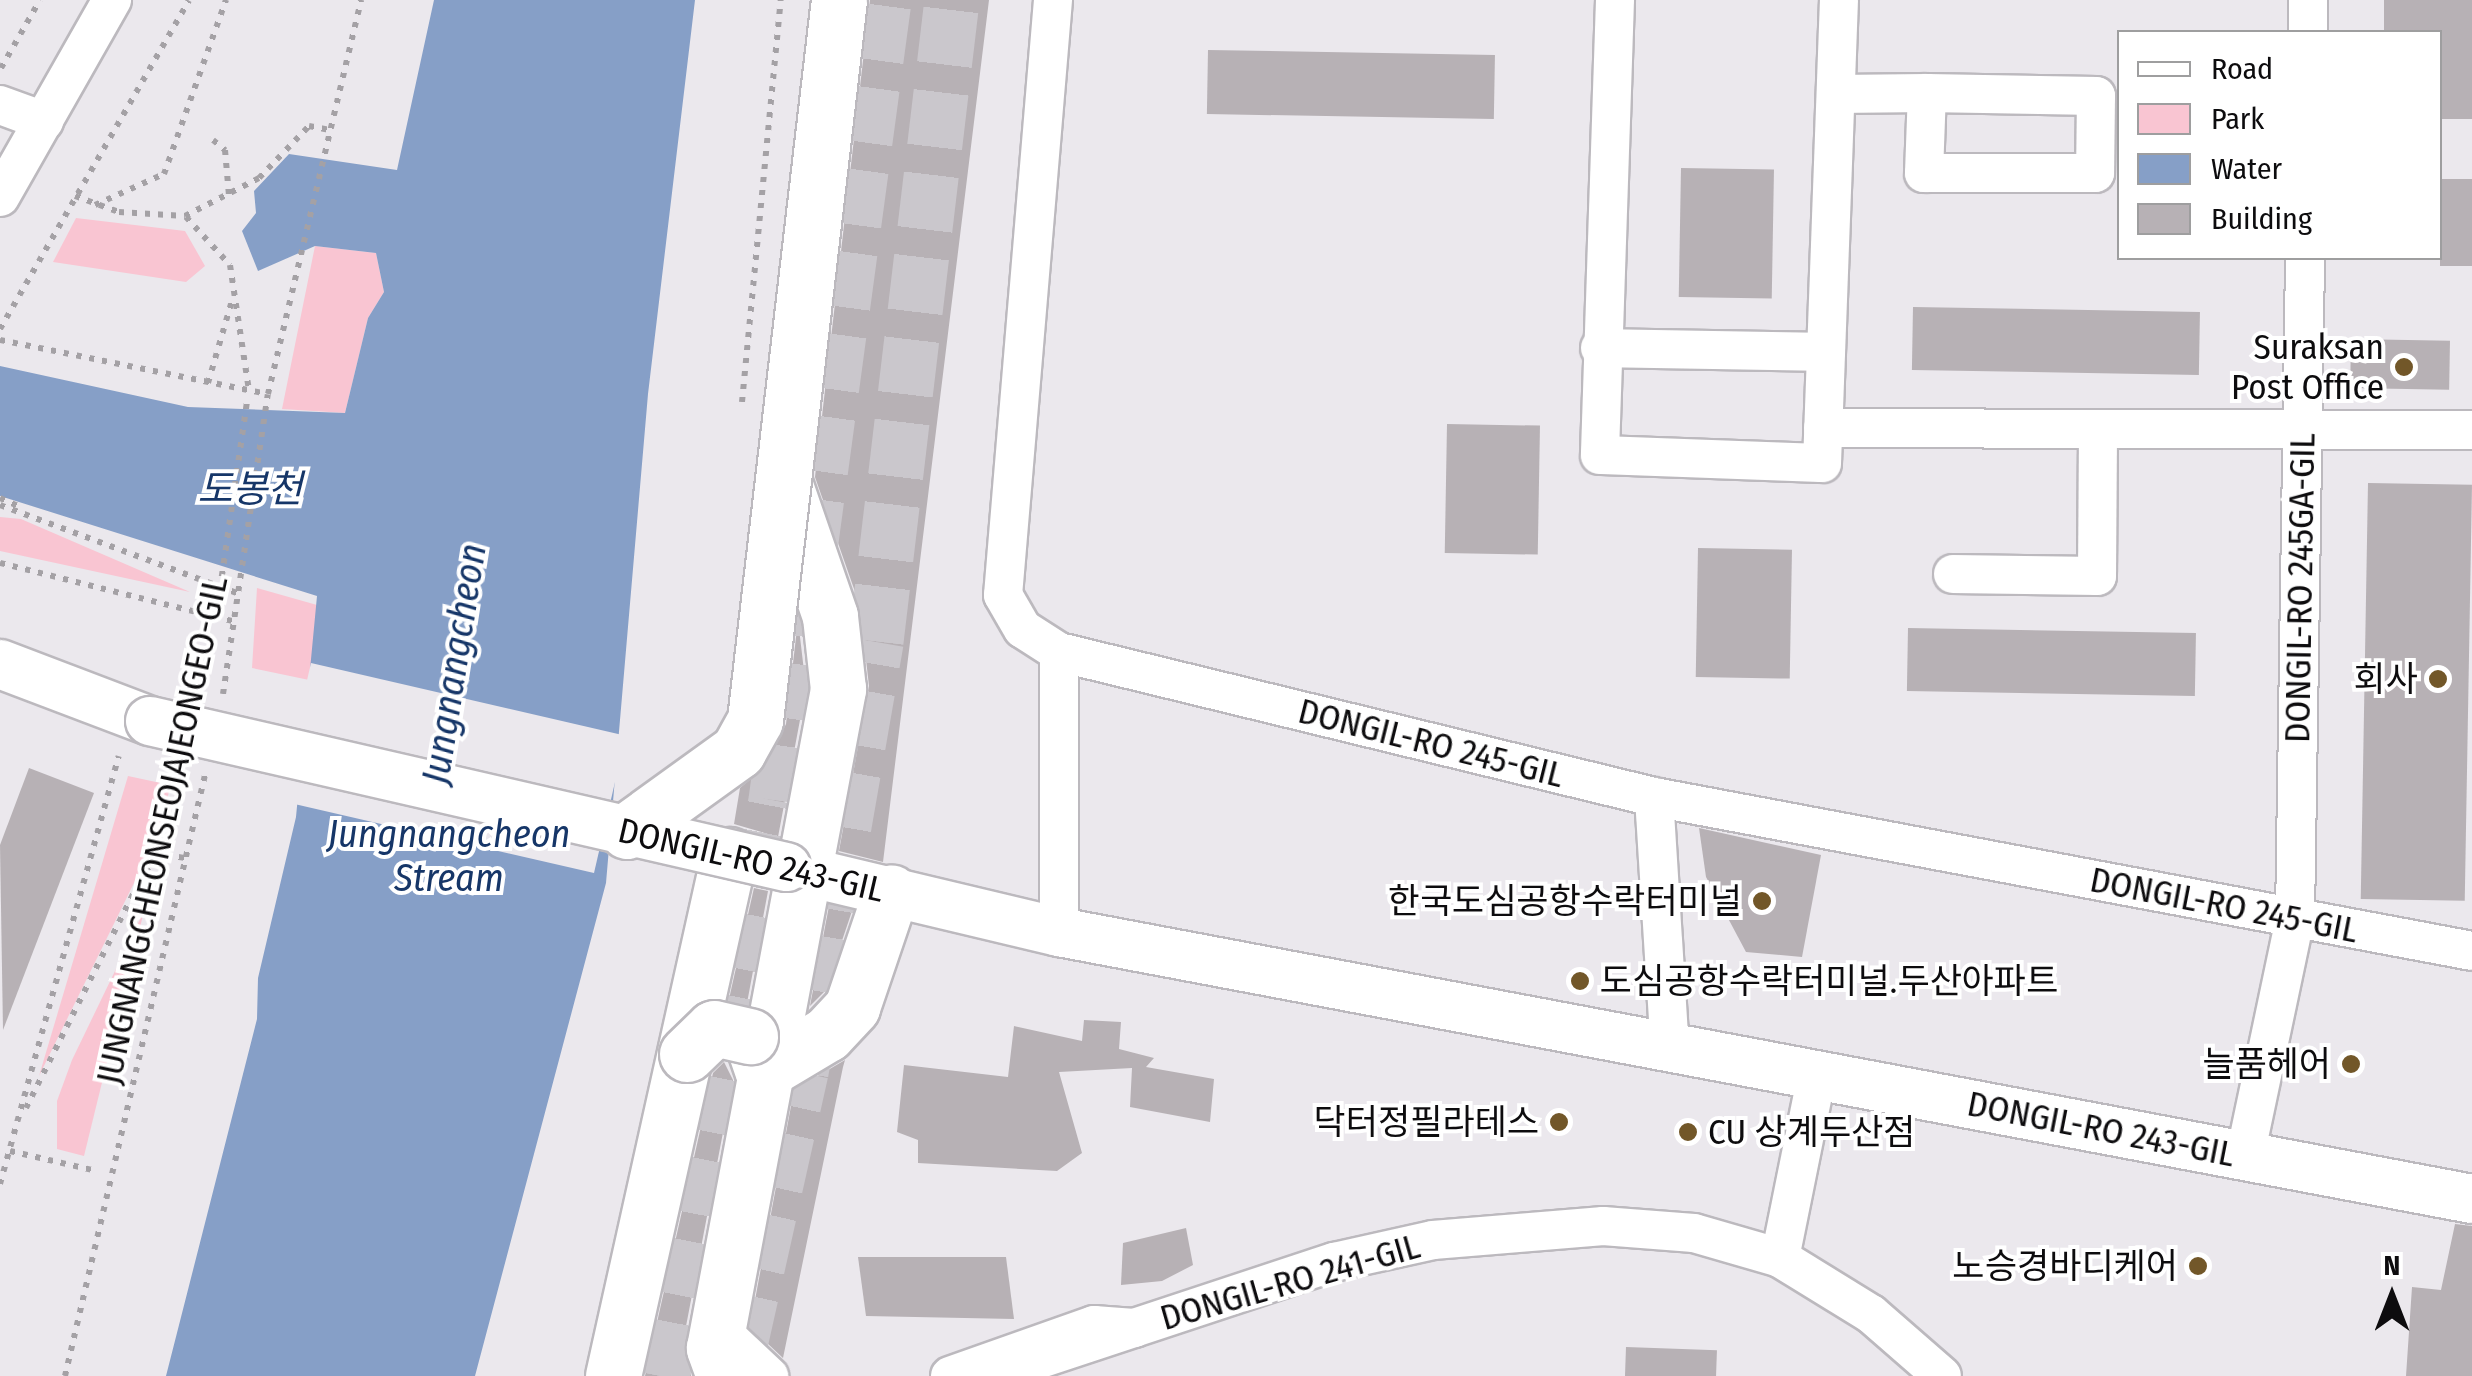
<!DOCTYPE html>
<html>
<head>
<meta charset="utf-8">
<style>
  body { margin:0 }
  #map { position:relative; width:2472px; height:1376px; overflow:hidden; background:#ebe8ed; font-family:"Fira Sans Condensed","Noto Sans KR",sans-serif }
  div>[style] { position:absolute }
  .green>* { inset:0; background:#f9c5d2 }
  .water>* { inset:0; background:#869fc7 }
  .pier>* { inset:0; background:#ebe8ed; transform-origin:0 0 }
  .building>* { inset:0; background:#b7b1b5; transform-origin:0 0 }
  .highway-tunnel>* { height:55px; margin-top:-27.5px; transform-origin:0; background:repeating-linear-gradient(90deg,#cac7cc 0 55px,transparent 0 83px) }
  .path>* { height:6px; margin-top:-3px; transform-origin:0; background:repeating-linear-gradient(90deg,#a4a1a5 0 5px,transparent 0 13px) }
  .roads { filter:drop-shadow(2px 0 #bcb9be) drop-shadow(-2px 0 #bcb9be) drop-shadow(0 2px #bcb9be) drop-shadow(0 -2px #bcb9be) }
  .minor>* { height:38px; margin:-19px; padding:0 19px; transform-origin:19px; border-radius:19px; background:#fff }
  .major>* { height:48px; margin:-24px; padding:0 24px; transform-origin:24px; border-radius:24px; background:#fff }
  .highway>* { height:55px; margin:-27.5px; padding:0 27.5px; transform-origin:27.5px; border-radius:27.5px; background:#fff }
  .bridges { filter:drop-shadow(2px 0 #bcb9be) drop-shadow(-2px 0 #bcb9be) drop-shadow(0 2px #bcb9be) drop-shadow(0 -2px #bcb9be) }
  .major-bridge>* { height:48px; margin:-24px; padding:0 24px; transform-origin:24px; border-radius:24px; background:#fff }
  .highway-bridge>* { height:55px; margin:-27.5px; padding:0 27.5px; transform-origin:27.5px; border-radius:27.5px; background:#fff }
  .dots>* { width:28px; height:28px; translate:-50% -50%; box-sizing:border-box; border:5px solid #fff; border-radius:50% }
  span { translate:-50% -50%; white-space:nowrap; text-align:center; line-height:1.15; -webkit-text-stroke:8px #fff; paint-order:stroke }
  .poi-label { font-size:35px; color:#0d0c0e }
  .right { translate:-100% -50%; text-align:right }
  .left { translate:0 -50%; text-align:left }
  .street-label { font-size:35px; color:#0d0c0e }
  .water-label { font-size:38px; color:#163668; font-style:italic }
  .legend { position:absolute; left:2117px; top:30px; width:325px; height:230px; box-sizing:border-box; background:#fff; border:2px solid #9e9e9f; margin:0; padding:12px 18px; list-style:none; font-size:30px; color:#0d0c0e }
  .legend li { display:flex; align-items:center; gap:20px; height:50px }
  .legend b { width:50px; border:2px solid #9e9e9f }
  .north { position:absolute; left:2342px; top:1246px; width:100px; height:100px; -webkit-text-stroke:8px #fff; paint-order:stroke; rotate:0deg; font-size:28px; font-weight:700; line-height:40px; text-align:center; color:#0d0c0e }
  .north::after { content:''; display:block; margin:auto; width:35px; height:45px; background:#0d0c0e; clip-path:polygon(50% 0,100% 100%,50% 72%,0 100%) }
</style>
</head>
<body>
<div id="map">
  <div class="green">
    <i style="clip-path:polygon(76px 218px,185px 231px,205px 266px,186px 282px,53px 262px)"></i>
    <i style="clip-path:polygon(315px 246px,376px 253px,384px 292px,368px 318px,345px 413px,282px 409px)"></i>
    <i style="clip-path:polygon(0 517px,21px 519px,190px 592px,0 551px)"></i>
    <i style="clip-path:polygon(257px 588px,317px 605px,314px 681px,252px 668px)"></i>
    <i style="clip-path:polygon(128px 776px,170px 785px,163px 824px,39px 1076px)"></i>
    <i style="clip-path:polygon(144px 911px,84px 1156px,57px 1149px,57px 1101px,72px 1060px)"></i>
  </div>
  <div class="water">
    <i style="clip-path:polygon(434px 0,695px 0,648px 394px,606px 883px,475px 1376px,166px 1376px,257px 1019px,258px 978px,296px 817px,317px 596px,0 496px,0 366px,188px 407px,345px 413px,368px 318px,384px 292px,376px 253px,315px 246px,258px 271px,242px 231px,256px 213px,254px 191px,289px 154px,397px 170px)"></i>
  </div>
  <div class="pier">
    <i style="left:311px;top:663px;width:323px;height:141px;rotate:13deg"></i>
  </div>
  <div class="building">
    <i style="clip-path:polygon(870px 0,989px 0,883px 862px,839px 851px,869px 686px,860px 606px,815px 477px)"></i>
    <i style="clip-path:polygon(2384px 0,2472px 0,2472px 119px,2440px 119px,2440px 32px,2384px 32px)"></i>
    <i style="left:1208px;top:50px;width:287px;height:64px;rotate:1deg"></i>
    <i style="left:1681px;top:168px;width:93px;height:129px;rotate:1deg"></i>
    <i style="left:2440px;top:179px;width:32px;height:87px"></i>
    <i style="left:1913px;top:307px;width:287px;height:63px;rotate:1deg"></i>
    <i style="left:2351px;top:339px;width:99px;height:49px;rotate:1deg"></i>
    <i style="left:1447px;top:424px;width:93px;height:129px;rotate:1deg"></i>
    <i style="left:2368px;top:483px;width:104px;height:416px;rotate:1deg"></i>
    <i style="left:1698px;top:548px;width:94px;height:129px;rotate:1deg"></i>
    <i style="clip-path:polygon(798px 620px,806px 688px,778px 837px,734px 824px,740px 788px,765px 767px,786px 724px)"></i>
    <i style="left:1908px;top:628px;width:288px;height:63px;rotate:1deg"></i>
    <i style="clip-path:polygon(29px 768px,94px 793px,3px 1030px,0 845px)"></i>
    <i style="clip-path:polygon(1699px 828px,1821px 855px,1802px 957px,1746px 952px,1706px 877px)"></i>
    <i style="clip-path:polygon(754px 888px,768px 891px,747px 1003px,729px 999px)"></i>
    <i style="clip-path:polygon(829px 906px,852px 911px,825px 991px,810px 1006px)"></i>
    <i style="clip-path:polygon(1084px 1020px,1121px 1022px,1119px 1049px,1154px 1058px,1146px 1067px,1214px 1079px,1210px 1122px,1130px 1107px,1132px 1068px,1059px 1072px,1082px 1153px,1057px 1171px,918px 1163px,918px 1140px,897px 1132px,904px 1065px,1008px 1077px,1014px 1026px,1082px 1041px)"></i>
    <i style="clip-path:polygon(845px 1060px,843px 1067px,783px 1358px,750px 1327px,794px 1090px)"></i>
    <i style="clip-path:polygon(724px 1062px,733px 1080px,683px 1342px,691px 1376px,645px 1376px,713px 1073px)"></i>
    <i style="clip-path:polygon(2455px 1224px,2472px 1226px,2472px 1376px,2406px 1376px,2412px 1287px,2441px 1290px)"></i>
    <i style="clip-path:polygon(1186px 1228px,1193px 1265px,1162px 1281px,1121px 1285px,1123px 1243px)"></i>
    <i style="clip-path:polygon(858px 1257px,1006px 1257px,1014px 1319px,866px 1316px)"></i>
    <i style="left:1626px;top:1347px;width:91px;height:29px;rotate:2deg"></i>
  </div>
  <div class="highway-tunnel">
    <i style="left:739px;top:1349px;width:284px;rotate:-77.4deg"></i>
    <i style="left:801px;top:1072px;width:437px;rotate:-80.1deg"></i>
    <i style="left:876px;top:641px;width:645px;rotate:-83.24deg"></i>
    <i style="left:662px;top:1376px;width:587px;rotate:-78.8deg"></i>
    <i style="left:776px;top:800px;width:807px;rotate:-82.31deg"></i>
  </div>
  <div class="path">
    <i style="left:1px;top:68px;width:78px;rotate:-60.2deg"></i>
    <i style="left:213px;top:140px;width:16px;rotate:40deg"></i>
    <i style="left:225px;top:150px;width:46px;rotate:85deg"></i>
    <i style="left:75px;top:196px;width:47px;rotate:20deg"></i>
    <i style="left:119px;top:212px;width:66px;rotate:3.5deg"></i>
    <i style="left:185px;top:216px;width:83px;rotate:-27.2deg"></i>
    <i style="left:259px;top:178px;width:72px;rotate:-46.1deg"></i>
    <i style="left:309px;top:126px;width:20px;rotate:11deg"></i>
    <i style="left:95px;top:205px;width:76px;rotate:-24.2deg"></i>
    <i style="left:164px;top:174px;width:185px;rotate:-70.4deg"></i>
    <i style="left:186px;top:217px;width:65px;rotate:47.5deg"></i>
    <i style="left:230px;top:265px;width:127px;rotate:81.4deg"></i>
    <i style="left:0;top:329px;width:379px;rotate:-60.1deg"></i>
    <i style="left:0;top:340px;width:273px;rotate:11.4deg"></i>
    <i style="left:208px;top:383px;width:90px;rotate:-73.8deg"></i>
    <i style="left:742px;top:402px;width:404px;rotate:-84.5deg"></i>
    <i style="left:0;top:498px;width:24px;rotate:24deg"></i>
    <i style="left:0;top:505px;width:258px;rotate:20.4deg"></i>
    <i style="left:0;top:563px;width:243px;rotate:14deg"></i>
    <i style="left:220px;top:589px;width:189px;rotate:-81.8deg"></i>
    <i style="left:223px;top:694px;width:303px;rotate:-81.5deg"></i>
    <i style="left:268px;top:394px;width:405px;rotate:-76.7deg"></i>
    <i style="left:26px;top:1108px;width:266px;rotate:-63.4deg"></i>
    <i style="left:145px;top:870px;width:26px;rotate:-36deg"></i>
    <i style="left:166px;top:855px;width:20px;rotate:9deg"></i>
    <i style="left:10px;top:1151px;width:84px;rotate:13deg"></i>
    <i style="left:0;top:1184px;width:444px;rotate:-74.5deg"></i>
    <i style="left:65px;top:1376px;width:617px;rotate:-76.89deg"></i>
  </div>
  <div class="roads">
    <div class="minor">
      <i style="left:1053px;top:0;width:597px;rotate:94.8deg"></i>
      <i style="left:1003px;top:595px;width:39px;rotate:60deg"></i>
      <i style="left:1023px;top:629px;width:43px;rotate:32.6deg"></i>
      <i style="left:1059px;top:652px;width:612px;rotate:13.7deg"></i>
      <i style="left:1654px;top:797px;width:832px;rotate:10.66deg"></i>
      <i style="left:1615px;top:0;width:455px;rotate:91.9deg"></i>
      <i style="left:1600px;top:455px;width:222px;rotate:2.1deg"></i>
      <i style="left:1822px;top:463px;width:463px;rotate:-87.9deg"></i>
      <i style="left:2308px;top:32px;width:32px;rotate:-90deg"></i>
      <i style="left:1836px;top:94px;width:91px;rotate:-0.6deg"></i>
      <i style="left:1927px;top:93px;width:169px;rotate:1deg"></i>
      <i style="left:2096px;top:96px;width:77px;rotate:90.7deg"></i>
      <i style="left:2095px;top:173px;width:171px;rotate:180deg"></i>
      <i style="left:1924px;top:173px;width:80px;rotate:-87.9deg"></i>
      <i style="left:0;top:105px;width:47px;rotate:20deg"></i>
      <i style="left:0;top:197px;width:227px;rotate:-60.4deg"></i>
      <i style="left:1600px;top:348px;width:226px;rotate:1deg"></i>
      <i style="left:1823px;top:428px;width:649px;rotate:0.18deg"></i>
      <i style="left:1953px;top:574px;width:144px;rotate:0.8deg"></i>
      <i style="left:2097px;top:576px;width:143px;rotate:-89.6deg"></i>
      <i style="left:1059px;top:652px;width:280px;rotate:90deg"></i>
      <i style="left:1654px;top:797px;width:252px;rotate:86.4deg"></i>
      <i style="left:2245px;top:1156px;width:243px;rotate:-78.1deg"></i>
      <i style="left:2295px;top:918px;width:660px;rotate:-89.13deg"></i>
      <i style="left:1780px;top:1258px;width:187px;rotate:-78.6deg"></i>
      <i style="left:1134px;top:1328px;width:211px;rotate:-18.3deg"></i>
      <i style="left:1334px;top:1262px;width:101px;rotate:-12.5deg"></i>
      <i style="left:1433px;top:1240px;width:171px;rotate:-4.7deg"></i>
      <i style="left:1603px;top:1226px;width:91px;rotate:4.4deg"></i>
      <i style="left:1694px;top:1233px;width:90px;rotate:16.2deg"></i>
      <i style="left:1780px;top:1258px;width:107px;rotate:31.6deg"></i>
      <i style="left:1871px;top:1314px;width:94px;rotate:41.1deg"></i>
      <i style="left:719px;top:1329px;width:69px;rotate:43.2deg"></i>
      <i style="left:950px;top:1376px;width:153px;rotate:-19.5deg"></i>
      <i style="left:1094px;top:1325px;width:40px;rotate:4.3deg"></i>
      <i style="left:1134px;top:1328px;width:153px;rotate:161.7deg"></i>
    </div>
    <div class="major">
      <i style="left:0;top:664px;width:160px;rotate:20.8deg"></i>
      <i style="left:786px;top:867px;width:281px;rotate:13.4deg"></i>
      <i style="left:1059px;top:932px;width:1438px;rotate:10.7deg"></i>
    </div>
    <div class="highway">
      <i style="left:755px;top:1049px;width:24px;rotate:71deg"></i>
      <i style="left:763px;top:1072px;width:74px;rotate:-30.7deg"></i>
      <i style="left:827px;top:1034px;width:37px;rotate:-47deg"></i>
      <i style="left:852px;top:1007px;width:121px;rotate:-71.3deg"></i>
      <i style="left:613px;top:1376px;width:534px;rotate:-77.45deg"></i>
      <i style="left:724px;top:1376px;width:30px;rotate:-110deg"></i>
      <i style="left:714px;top:1348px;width:671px;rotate:-79.34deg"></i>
      <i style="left:838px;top:689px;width:73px;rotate:-96.3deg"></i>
      <i style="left:830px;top:616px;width:135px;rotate:-109deg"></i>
    </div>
  </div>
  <div class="bridges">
    <div class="major-bridge">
      <i style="left:150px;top:721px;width:653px;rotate:12.93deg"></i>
    </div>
    <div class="highway-bridge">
      <i style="left:627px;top:831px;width:137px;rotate:-35.8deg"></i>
      <i style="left:738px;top:751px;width:35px;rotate:-61deg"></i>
      <i style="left:755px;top:720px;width:725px;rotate:-83.35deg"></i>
      <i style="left:687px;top:1054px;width:37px;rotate:-44deg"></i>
      <i style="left:714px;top:1028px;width:37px;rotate:13deg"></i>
    </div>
  </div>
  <div class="dots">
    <i style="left:2404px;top:367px;background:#725729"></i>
    <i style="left:2438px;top:679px;background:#725729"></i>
    <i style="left:1762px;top:901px;background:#725729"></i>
    <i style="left:1580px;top:981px;background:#725729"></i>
    <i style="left:2351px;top:1064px;background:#725729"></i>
    <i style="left:1559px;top:1122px;background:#725729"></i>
    <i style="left:1688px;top:1132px;background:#725729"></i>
    <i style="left:2198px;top:1266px;background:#725729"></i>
  </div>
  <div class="poi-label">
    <span class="right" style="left:2384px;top:367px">Suraksan<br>Post Office</span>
    <span class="right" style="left:2418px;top:679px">회사</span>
    <span class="right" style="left:1742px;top:901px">한국도심공항수락터미널</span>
    <span class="left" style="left:1600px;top:981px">도심공항수락터미널.두산아파트</span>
    <span class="right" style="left:2331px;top:1064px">늘품헤어</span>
    <span class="right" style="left:1539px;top:1122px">닥터정필라테스</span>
    <span class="left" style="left:1708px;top:1132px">CU 상계두산점</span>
    <span class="right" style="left:2178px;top:1266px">노승경바디케어</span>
  </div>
  <div class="street-label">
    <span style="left:2300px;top:588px;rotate:-89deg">DONGIL-RO 245GA-GIL</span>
    <span style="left:1431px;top:743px;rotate:14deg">DONGIL-RO 245-GIL</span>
    <span style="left:162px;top:830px;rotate:-78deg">JUNGNANGCHEONSEOJAJEONGEO-GIL</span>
    <span style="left:751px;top:860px;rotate:13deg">DONGIL-RO 243-GIL</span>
    <span style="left:2224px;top:905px;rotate:11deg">DONGIL-RO 245-GIL</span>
    <span style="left:2101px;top:1129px;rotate:11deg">DONGIL-RO 243-GIL</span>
    <span style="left:1290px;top:1282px;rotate:-16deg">DONGIL-RO 241-GIL</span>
  </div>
  <div class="water-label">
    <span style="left:250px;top:490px">도봉천</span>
    <span style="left:455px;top:664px;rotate:-81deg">Jungnangcheon</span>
    <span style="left:449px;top:857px">Jungnangcheon<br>Stream</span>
  </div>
  <ul class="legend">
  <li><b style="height:12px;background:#fff"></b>Road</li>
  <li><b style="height:28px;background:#f9c5d2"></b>Park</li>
  <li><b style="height:28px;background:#869fc7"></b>Water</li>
  <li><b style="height:28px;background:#b7b1b5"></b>Building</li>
  </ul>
  <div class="north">N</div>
</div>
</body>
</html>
